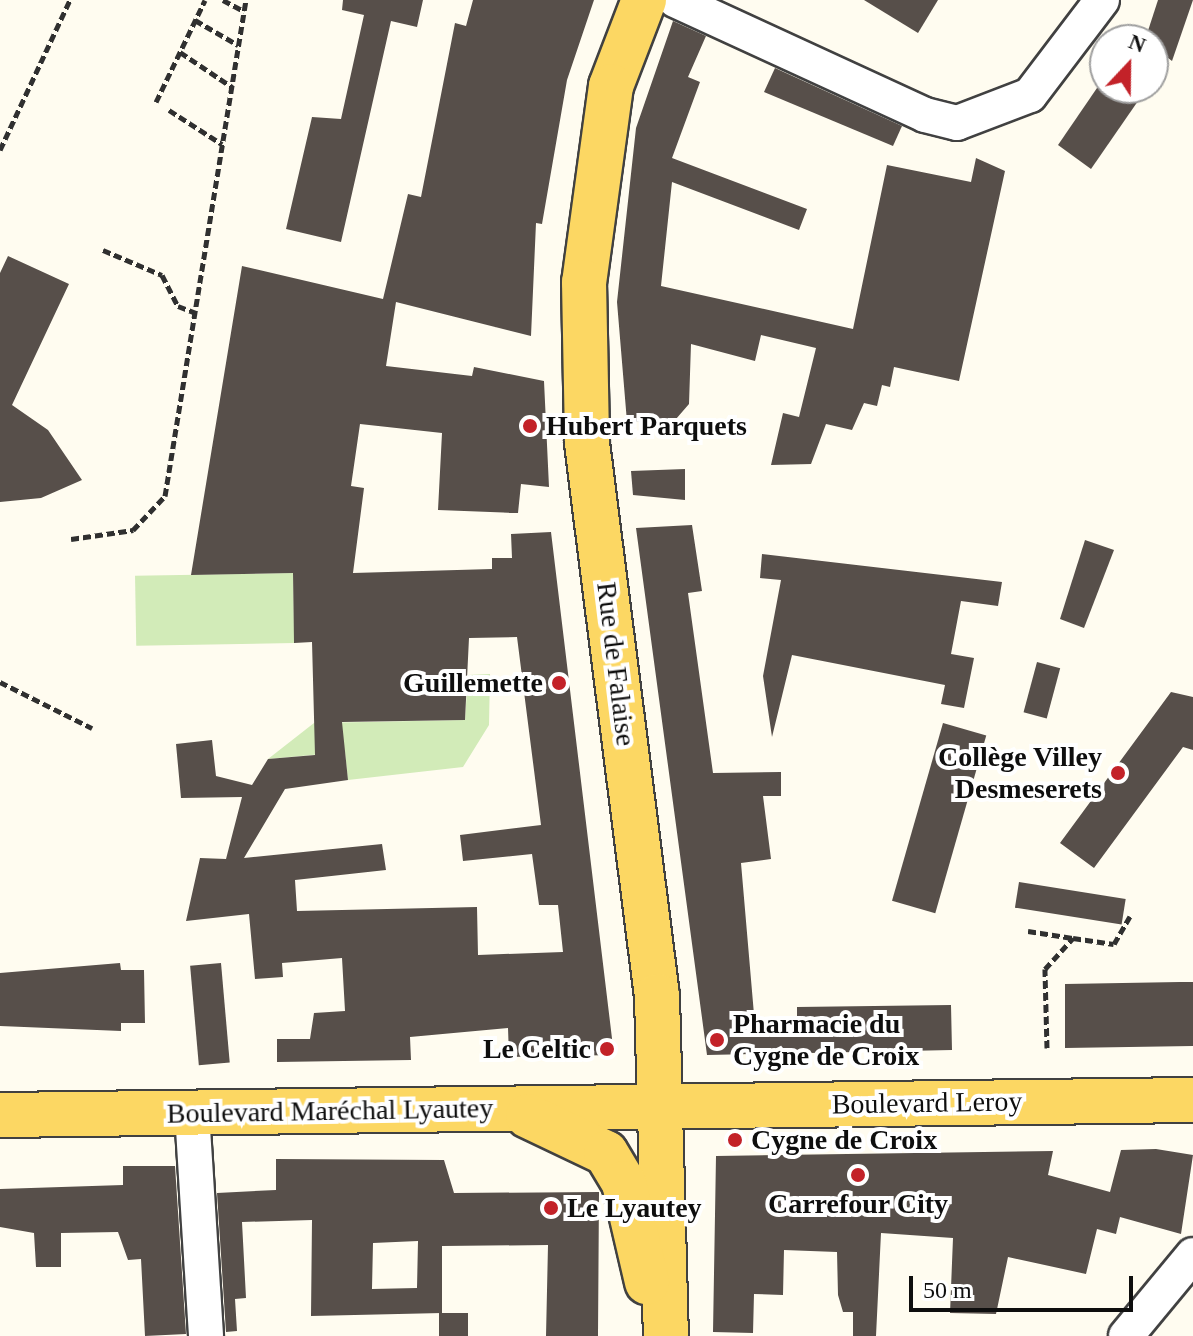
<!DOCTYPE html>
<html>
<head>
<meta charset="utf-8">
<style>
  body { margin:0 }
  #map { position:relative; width:1193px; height:1336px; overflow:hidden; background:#fffcf0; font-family:"Times New Roman",serif }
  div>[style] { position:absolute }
  .green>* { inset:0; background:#d2ebb8; transform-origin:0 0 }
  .building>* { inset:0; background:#574f4a; transform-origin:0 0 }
  .path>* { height:5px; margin-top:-2.5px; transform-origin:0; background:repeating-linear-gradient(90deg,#303030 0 8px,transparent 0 12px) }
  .roads { filter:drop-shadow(2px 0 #414141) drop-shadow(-2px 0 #414141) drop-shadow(0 2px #414141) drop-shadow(0 -2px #414141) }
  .minor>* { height:34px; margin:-17px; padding:0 17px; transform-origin:17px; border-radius:17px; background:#fff }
  .major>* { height:44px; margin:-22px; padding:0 22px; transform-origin:22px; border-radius:22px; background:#fcd763 }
  .dots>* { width:22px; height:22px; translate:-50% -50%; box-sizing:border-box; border:4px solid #fff; border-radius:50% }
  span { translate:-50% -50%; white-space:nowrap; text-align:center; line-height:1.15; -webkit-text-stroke:8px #fff; paint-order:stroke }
  .poi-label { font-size:28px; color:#0e0e0e; font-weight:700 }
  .left { translate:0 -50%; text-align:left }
  .right { translate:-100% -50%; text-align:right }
  .street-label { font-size:28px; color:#0e0e0e }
  .north { position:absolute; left:1089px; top:24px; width:80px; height:80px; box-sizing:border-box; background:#fff; border:2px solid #9f9f9f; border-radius:50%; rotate:22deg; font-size:22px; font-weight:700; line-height:32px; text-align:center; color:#0e0e0e }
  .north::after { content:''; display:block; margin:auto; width:28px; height:36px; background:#c32229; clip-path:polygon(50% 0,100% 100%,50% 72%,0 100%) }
  .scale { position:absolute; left:909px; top:1276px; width:224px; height:36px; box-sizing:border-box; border:4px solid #0e0e0e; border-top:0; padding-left:10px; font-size:24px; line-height:28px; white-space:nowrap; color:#0e0e0e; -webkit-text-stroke:6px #fff; paint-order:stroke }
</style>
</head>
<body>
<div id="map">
  <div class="green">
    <i style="left:293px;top:573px;width:70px;height:158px;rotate:89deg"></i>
    <i style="clip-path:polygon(490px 674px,489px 725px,463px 767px,348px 780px,345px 752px,268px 759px,314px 723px,465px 720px,468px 675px)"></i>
  </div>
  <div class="building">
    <i style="clip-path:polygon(343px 0,423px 0,417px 27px,391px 21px,341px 242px,286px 229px,312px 117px,341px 119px,364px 15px,342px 10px)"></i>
    <i style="clip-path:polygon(evenodd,473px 0,594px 0,567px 80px,542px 224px,536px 223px,531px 336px,396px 302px,386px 366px,472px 376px,474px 367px,544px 381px,549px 487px,521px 484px,518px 513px,438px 510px,442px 433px,360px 424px,351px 486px,364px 488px,353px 573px,492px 569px,492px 558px,512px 558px,511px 534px,551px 532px,614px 1055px,509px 1057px,508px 1028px,410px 1037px,411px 1060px,277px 1062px,277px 1039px,310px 1039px,314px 1013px,345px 1011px,342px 958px,282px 963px,283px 977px,255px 979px,249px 914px,186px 921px,200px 858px,226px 859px,242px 797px,181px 798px,176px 744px,212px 740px,216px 776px,252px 785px,268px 759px,315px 755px,312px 642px,294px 643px,293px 573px,191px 575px,242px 266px,383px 299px,408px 194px,421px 197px,455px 23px,466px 26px,473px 0,517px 637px,541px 825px,460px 835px,463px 861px,532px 854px,539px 905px,558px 905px,563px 952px,478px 955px,477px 907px,297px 911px,295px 880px,386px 870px,382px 844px,244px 858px,285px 789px,348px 780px,342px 722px,465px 720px,469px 638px,517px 637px)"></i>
    <i style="clip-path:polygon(864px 0,938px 0,918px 33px)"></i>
    <i style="clip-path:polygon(1158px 0,1193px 0,1172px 61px,1145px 40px)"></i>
    <i style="clip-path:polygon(673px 21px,706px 36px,688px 77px,700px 82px,672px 158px,807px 209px,799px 230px,672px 182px,661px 286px,853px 329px,887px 165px,971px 182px,976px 158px,1005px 171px,959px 381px,894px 367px,890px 387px,882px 385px,877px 406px,864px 403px,852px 430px,826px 424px,811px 464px,771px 465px,783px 413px,799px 417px,816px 348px,761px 335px,755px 361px,691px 344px,689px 404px,676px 419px,627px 422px,617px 302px,636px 128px)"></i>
    <i style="clip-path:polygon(775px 68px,902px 126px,893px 146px,764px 92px)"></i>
    <i style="clip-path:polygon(1097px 88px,1147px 88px,1091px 169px,1058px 145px)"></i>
    <i style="clip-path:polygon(8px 256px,69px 284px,12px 405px,48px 430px,82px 480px,41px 498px,0 502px,0 273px)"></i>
    <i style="clip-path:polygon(685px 469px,685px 500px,633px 495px,631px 471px)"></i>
    <i style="clip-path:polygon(692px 525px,702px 591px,688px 593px,713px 773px,781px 772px,781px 796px,763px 796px,771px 859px,741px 863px,755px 1026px,797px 1025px,797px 1007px,951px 1005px,952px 1050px,707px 1055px,636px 528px)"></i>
    <i style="clip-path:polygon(1085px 540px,1114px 550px,1084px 628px,1060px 619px)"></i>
    <i style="clip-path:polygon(762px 554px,1002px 582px,998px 606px,961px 601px,951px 654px,974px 658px,964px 708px,941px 704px,945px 685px,792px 655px,772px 737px,763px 676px,781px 580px,760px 578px)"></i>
    <i style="left:1037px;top:662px;width:24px;height:52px;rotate:15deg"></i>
    <i style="clip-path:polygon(1171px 692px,1193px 697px,1193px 750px,1183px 747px,1094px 868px,1060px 843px)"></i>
    <i style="left:943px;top:723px;width:45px;height:185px;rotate:16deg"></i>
    <i style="left:1019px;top:882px;width:108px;height:26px;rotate:9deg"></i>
    <i style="clip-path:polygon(120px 963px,121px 970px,144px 970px,145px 1023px,121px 1023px,121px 1031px,0 1026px,0 973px)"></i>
    <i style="left:221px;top:963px;width:100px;height:31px;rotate:85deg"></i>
    <i style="clip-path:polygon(1180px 982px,1193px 982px,1193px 1046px,1065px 1048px,1065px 984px)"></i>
    <i style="clip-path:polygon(1156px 1149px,1193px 1155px,1181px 1234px,1120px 1217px,1116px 1234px,1097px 1229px,1086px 1274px,1008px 1257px,996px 1314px,950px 1313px,953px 1238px,881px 1233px,876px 1336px,853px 1336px,853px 1312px,843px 1312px,838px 1295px,837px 1252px,784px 1250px,783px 1295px,754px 1294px,753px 1333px,713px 1332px,716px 1156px,1053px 1151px,1048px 1175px,1110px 1192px,1121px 1150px)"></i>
    <i style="clip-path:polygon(evenodd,276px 1159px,444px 1160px,454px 1193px,599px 1192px,598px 1336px,546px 1336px,548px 1245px,442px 1246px,442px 1313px,311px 1316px,312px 1220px,242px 1222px,246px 1298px,235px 1299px,237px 1331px,226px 1332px,217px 1193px,276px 1190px,276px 1159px,418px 1241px,417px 1288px,372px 1289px,373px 1243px,418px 1241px)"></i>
    <i style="clip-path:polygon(123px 1166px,175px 1166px,186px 1334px,145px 1336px,141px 1259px,128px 1260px,118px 1232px,61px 1233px,61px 1267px,36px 1267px,34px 1233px,0 1227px,0 1189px,123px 1185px)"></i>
    <i style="left:439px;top:1313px;width:29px;height:23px"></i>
  </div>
  <div class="path">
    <i style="left:223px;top:0;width:24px;rotate:28deg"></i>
    <i style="left:195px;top:20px;width:50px;rotate:30.2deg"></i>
    <i style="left:180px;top:52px;width:63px;rotate:33.9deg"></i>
    <i style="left:156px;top:102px;width:113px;rotate:-64.3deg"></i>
    <i style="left:169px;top:110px;width:63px;rotate:32.7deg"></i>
    <i style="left:0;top:150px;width:166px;rotate:-65deg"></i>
    <i style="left:103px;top:250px;width:64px;rotate:23deg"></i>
    <i style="left:162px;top:275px;width:35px;rotate:63deg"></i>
    <i style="left:178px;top:306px;width:19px;rotate:21deg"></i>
    <i style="left:71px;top:539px;width:63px;rotate:-8.3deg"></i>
    <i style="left:133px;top:530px;width:47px;rotate:-46.7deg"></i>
    <i style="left:165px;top:496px;width:503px;rotate:-80.73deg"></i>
    <i style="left:0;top:682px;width:103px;rotate:26.6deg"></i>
    <i style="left:1028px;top:931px;width:45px;rotate:9deg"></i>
    <i style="left:1047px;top:1048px;width:79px;rotate:-91.5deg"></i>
    <i style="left:1045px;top:969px;width:42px;rotate:-47.9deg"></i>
    <i style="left:1073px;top:938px;width:41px;rotate:8.3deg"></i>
    <i style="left:1114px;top:944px;width:32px;rotate:-60deg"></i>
  </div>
  <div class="roads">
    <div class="minor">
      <i style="left:675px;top:0;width:275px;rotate:24.7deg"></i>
      <i style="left:925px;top:115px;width:33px;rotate:14deg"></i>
      <i style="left:957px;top:123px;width:78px;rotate:-21deg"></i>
      <i style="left:1030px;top:95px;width:119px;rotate:-52.8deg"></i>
      <i style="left:192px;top:1113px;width:223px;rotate:86.4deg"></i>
      <i style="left:1126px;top:1336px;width:105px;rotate:-50.4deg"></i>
    </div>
    <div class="major">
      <i style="left:644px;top:0;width:92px;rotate:111deg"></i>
      <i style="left:611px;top:86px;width:198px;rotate:97.8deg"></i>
      <i style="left:584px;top:282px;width:161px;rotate:88.9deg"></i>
      <i style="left:587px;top:443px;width:557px;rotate:82.79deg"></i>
      <i style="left:657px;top:996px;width:340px;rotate:88.5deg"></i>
      <i style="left:0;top:1115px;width:1193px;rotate:-0.72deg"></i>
      <i style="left:528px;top:1116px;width:86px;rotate:25.4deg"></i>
      <i style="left:606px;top:1153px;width:35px;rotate:59deg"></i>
      <i style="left:624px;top:1183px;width:102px;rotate:76.9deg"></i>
    </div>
  </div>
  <div class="dots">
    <i style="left:530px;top:426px;background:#c32229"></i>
    <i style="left:559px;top:683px;background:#c32229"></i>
    <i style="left:1118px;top:773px;background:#c32229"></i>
    <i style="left:717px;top:1040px;background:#c32229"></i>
    <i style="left:607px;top:1049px;background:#c32229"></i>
    <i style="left:735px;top:1140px;background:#c32229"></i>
    <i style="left:858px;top:1175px;background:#c32229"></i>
    <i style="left:551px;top:1208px;background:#c32229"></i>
  </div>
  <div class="poi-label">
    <span class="left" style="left:546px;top:426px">Hubert Parquets</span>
    <span class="right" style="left:543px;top:683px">Guillemette</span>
    <span class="right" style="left:1102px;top:773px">Collège Villey<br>Desmeserets</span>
    <span class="left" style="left:733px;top:1040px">Pharmacie du<br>Cygne de Croix</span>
    <span class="right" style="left:591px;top:1049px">Le Celtic</span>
    <span class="left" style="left:751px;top:1140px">Cygne de Croix</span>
    <span style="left:858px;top:1204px">Carrefour City</span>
    <span class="left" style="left:567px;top:1208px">Le Lyautey</span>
  </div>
  <div class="street-label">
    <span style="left:616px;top:664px;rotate:83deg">Rue de Falaise</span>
    <span style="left:927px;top:1103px;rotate:-1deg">Boulevard Leroy</span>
    <span style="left:330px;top:1111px;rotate:-1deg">Boulevard Maréchal Lyautey</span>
  </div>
  <div class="north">N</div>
  <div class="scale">50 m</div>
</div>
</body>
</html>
